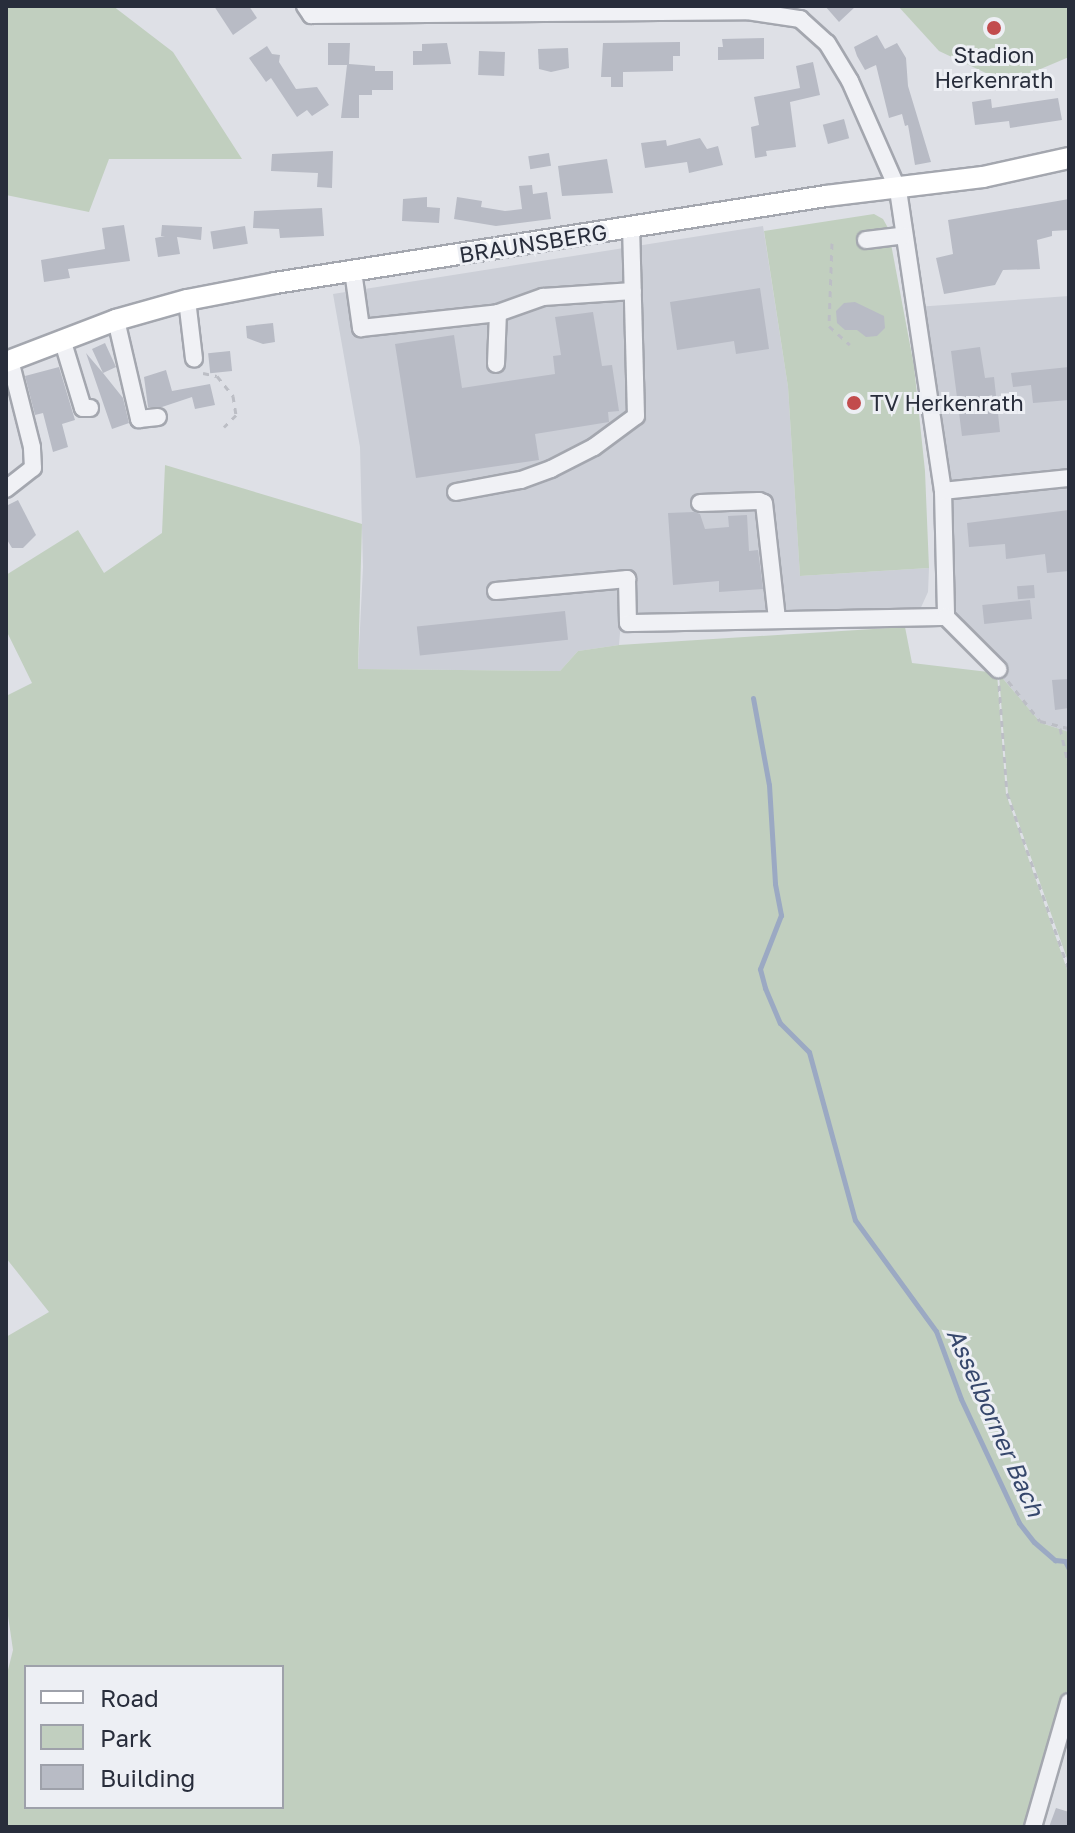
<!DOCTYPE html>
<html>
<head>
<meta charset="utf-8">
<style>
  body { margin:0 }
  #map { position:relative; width:1075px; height:1833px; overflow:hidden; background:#dee0e6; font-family:"Golos Text",sans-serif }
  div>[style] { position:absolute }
  .built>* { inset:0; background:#cccfd7 }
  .green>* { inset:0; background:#c1cfbf }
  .stream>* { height:5px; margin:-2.5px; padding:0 2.5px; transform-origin:2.5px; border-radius:2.5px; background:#9ba9c3 }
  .building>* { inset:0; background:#b8bbc5; transform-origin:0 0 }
  .path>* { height:3px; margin-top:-1.5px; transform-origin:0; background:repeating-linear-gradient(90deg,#bcbec5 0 6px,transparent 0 12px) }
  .roads { filter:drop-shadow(2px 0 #a4a7af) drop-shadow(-2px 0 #a4a7af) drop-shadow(0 2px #a4a7af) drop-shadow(0 -2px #a4a7af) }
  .minor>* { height:16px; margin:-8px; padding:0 8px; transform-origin:8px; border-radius:8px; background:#f0f1f5 }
  .major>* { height:20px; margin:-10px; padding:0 10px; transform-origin:10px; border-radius:10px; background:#fff }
  .dots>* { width:22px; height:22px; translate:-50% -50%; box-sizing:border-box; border:4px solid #edeff4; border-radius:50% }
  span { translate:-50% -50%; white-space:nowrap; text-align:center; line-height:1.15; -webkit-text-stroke:6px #edeff4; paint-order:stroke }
  .poi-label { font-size:22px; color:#282d3b }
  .left { translate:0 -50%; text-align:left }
  .street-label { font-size:22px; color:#282d3b }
  .water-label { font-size:24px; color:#36476c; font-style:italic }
  .frame { position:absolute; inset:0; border:8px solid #282d3b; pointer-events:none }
  .legend { position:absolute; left:24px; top:1665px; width:260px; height:144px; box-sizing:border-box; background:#edeff4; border:2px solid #9ea1aa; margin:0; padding:10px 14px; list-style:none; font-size:24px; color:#282d3b }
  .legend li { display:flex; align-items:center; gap:16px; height:40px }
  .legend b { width:40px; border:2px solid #9ea1aa }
</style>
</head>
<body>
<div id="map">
  <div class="built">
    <i style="clip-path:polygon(763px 226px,788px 387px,800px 576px,929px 568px,928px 592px,918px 614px,621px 621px,619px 645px,578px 651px,560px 671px,358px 669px,363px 567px,360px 447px,333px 294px)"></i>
    <i style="clip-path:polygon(1069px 296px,1069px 732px,1041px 723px,999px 674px,950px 630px,916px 307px)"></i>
  </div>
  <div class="green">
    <i style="clip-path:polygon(6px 6px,113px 6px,173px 52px,242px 159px,109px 159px,89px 212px,6px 195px)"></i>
    <i style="clip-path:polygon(898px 6px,1069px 6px,1069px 57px,1031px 73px,988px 74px,939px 51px)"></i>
    <i style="clip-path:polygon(874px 214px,883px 219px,888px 228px,914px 366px,925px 471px,929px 568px,800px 576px,788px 387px,764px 231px)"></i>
    <i style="clip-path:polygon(evenodd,165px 465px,362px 524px,358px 669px,560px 671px,578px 651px,619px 645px,905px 627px,912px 663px,997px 673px,1006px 794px,1069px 975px,1069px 1684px,1028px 1827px,6px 1827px,6px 1678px,13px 1650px,6px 1602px,6px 1337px,49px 1312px,6px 1258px,6px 696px,32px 683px,6px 630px,6px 575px,78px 530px,104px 573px,162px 533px,165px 465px,26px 1667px,282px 1667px,282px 1807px,26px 1807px,26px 1667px)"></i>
    <i style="clip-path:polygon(999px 674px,1041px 723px,1069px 732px,1069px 964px,1008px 793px)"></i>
  </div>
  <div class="stream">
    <i style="left:753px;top:698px;width:88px;rotate:79.6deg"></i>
    <i style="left:769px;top:785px;width:99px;rotate:86.5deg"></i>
    <i style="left:775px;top:884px;width:32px;rotate:79deg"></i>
    <i style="left:781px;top:915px;width:58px;rotate:111.3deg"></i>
    <i style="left:760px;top:969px;width:20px;rotate:75deg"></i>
    <i style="left:765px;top:988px;width:38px;rotate:67deg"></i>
    <i style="left:780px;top:1023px;width:41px;rotate:45deg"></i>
    <i style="left:809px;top:1052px;width:174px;rotate:74.7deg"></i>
    <i style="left:855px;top:1220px;width:137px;rotate:53.9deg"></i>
    <i style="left:936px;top:1331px;width:72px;rotate:69.8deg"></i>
    <i style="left:961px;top:1399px;width:137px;rotate:64.9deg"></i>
    <i style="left:1019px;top:1523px;width:24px;rotate:52deg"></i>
    <i style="left:1034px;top:1542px;width:28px;rotate:41deg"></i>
    <i style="left:1055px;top:1560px;width:10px;rotate:6deg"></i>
    <i style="left:1065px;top:1561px;width:9px;rotate:63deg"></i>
  </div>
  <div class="building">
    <i style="clip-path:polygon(214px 6px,249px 6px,257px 18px,233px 35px)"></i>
    <i style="clip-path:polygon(825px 6px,856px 6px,839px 22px)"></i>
    <i style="clip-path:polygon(877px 35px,885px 49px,897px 43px,906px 58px,908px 86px,931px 162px,915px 165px,908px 125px,905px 126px,902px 114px,889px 118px,876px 65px,865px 70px,857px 56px,854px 47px)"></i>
    <i style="clip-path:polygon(764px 38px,764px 59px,718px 60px,718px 47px,723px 47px,722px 39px)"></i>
    <i style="clip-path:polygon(680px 42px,680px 56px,673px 56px,673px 71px,623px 72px,623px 87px,611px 87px,611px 77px,601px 77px,603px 43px)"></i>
    <i style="clip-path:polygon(328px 43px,350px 43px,349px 64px,375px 66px,375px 71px,393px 71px,393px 90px,372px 90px,372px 95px,359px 95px,359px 118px,341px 118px,347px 65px,328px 65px)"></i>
    <i style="clip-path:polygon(447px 43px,451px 64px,413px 65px,413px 51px,422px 51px,422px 44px)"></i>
    <i style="clip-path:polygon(267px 46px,272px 54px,280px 55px,279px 62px,296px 89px,317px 87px,329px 105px,312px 116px,307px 110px,297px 117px,271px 78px,266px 82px,249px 58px)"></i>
    <i style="clip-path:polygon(568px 48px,569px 68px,551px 72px,539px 69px,538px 49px)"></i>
    <i style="left:479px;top:51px;width:26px;height:24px;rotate:2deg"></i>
    <i style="clip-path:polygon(813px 62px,820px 95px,790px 102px,796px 147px,766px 151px,767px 156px,755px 158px,751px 127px,759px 125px,754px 97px,800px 88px,796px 66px)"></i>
    <i style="clip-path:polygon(1058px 98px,1062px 120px,1010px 128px,1009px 121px,975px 125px,972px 102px,991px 99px,992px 108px)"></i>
    <i style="left:844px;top:119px;width:20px;height:22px;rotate:75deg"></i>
    <i style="clip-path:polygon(700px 138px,707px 149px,718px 146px,723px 165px,689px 173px,687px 162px,645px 168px,641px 143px,666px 140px,667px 146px)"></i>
    <i style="clip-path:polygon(333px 151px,332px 188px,317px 187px,318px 173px,271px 171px,272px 154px)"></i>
    <i style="left:549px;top:153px;width:13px;height:21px;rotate:81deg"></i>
    <i style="clip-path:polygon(607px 159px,613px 193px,562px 196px,558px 166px)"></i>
    <i style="clip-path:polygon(532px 185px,533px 194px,547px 192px,551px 219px,496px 226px,454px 219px,457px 197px,482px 201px,481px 207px,505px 211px,522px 209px,519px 186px)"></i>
    <i style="clip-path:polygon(427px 197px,427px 207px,440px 208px,439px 223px,402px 221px,403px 199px)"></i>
    <i style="clip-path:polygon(1069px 199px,1069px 230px,1052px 231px,1052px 236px,1037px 240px,1040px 269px,1003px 270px,995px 285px,944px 294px,936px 258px,953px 254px,948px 220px)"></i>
    <i style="clip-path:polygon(322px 208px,324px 236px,280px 238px,279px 229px,253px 228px,254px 211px)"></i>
    <i style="clip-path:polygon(124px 225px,130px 261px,68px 269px,70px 278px,44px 282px,41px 260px,105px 249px,102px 228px)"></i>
    <i style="clip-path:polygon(162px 225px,202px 227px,201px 240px,177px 237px,180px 254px,158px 257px,155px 238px,165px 236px,161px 236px)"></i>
    <i style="left:245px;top:226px;width:18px;height:35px;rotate:81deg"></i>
    <i style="clip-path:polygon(760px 288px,769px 349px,736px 354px,734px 341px,677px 350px,670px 302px)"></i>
    <i style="clip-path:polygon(855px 302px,884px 316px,885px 328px,877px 336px,866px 337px,857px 330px,845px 330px,837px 323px,836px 311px,844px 303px)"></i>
    <i style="clip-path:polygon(593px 312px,602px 366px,612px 365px,619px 411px,608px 412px,609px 422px,535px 434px,539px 460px,416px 478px,395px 344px,454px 335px,462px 388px,555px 374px,553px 356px,561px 355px,555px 317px)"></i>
    <i style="clip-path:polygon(273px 323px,275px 342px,263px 344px,247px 338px,246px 326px)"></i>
    <i style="clip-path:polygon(105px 343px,116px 367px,103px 373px,123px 398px,129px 423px,112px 429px,86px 353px,103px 373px,92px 349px)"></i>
    <i style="clip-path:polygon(980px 347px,985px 378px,994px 377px,1000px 432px,962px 436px,951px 351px)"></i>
    <i style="left:230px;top:351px;width:20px;height:22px;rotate:84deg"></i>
    <i style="clip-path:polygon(59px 367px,75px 420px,62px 424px,68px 447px,53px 452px,43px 413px,35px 415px,25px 376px)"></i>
    <i style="clip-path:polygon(1069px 367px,1069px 400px,1033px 403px,1031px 385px,1013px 387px,1011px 373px)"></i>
    <i style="clip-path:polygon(166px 370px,172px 391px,210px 384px,215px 405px,195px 409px,192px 397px,162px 407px,148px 407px,144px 377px)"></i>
    <i style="clip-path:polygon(18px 500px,36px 535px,23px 548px,12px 548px,6px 538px,6px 506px)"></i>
    <i style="clip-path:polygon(1069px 510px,1069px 571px,1047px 573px,1045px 554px,1006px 559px,1005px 544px,969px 547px,967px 523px)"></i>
    <i style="clip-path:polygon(694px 512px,700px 514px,705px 529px,729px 527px,728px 516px,747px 515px,749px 551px,758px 550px,763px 589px,719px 592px,719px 581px,673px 585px,668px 513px)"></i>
    <i style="left:1034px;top:585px;width:13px;height:17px;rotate:86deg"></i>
    <i style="left:1030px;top:600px;width:19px;height:48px;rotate:84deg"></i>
    <i style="left:565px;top:611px;width:29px;height:149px;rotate:84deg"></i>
    <i style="clip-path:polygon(1069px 679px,1069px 708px,1055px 710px,1052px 680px)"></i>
    <i style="clip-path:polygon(1056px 1808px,1069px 1812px,1069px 1827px,1049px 1827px)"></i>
  </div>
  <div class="path">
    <i style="left:832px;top:243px;width:83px;rotate:92.1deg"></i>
    <i style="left:829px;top:326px;width:28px;rotate:42deg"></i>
    <i style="left:203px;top:373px;width:14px;rotate:12deg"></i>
    <i style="left:217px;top:376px;width:26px;rotate:51deg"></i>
    <i style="left:233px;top:396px;width:19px;rotate:81deg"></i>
    <i style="left:236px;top:415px;width:17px;rotate:135deg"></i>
    <i style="left:1008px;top:681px;width:51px;rotate:51.3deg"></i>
    <i style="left:1040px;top:721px;width:30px;rotate:14deg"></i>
    <i style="left:999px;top:685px;width:108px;rotate:85.8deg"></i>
    <i style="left:1007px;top:793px;width:188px;rotate:70.7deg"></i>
    <i style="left:1060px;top:728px;width:39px;rotate:77deg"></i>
  </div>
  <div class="roads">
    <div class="minor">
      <i style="left:305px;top:6px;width:11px;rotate:56deg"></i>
      <i style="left:311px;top:15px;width:436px;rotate:-0.5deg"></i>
      <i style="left:747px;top:11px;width:54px;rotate:8.6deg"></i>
      <i style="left:800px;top:19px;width:36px;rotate:42deg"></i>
      <i style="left:827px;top:43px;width:44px;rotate:58.8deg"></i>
      <i style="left:850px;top:81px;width:119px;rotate:66.2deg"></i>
      <i style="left:898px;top:190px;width:304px;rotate:81.5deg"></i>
      <i style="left:943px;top:491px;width:126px;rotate:88.6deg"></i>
      <i style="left:866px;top:240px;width:38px;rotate:-7deg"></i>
      <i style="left:353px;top:271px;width:58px;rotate:82deg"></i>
      <i style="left:361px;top:328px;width:138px;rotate:-6.2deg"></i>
      <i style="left:187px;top:300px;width:59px;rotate:83.2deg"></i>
      <i style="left:116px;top:320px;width:102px;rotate:76.9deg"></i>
      <i style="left:139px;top:419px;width:19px;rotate:-6deg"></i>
      <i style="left:62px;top:339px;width:72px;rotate:73.1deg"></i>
      <i style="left:83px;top:408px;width:7px"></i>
      <i style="left:496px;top:364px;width:51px;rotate:-87.8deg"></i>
      <i style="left:498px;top:313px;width:48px;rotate:-19.6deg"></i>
      <i style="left:543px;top:297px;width:90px;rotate:-3.8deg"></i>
      <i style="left:6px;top:489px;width:34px;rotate:-38deg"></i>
      <i style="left:33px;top:468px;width:21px;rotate:-93deg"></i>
      <i style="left:32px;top:447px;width:90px;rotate:-104.2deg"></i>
      <i style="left:943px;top:491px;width:127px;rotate:-5.9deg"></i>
      <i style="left:456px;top:492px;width:66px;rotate:-10.5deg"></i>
      <i style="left:521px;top:480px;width:32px;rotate:-20deg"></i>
      <i style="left:551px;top:469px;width:48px;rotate:-27.1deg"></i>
      <i style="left:594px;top:447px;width:52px;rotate:-36.4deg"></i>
      <i style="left:636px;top:416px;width:189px;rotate:-91.5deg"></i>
      <i style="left:700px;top:503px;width:59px;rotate:-1.9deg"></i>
      <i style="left:759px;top:501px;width:5px;rotate:22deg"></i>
      <i style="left:764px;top:503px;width:116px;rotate:83.6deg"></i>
      <i style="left:496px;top:591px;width:132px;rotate:-5.2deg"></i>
      <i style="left:627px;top:579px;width:44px;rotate:88.7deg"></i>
      <i style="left:628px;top:623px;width:318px;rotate:-1.1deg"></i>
      <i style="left:946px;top:617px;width:74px;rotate:45deg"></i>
      <i style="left:1033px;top:1827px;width:130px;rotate:-73.9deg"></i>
    </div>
    <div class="major">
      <i style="left:6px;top:362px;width:118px;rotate:-20.9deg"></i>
      <i style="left:116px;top:320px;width:74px;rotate:-15.7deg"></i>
      <i style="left:187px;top:300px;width:90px;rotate:-10.9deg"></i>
      <i style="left:275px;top:283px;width:558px;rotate:-8.97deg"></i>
      <i style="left:826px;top:196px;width:158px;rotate:-6.9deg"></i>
      <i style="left:983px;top:177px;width:88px;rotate:-12.5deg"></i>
    </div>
  </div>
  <div class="dots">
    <i style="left:994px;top:28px;background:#c24c4d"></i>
    <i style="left:854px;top:403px;background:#c24c4d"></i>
  </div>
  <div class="poi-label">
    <span style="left:994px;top:67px">Stadion<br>Herkenrath</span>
    <span class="left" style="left:870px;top:403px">TV Herkenrath</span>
  </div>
  <div class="street-label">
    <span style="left:533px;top:243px;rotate:-9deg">BRAUNSBERG</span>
  </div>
  <div class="water-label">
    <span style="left:996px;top:1422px;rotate:66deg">Asselborner Bach</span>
  </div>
  <div class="frame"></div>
  <ul class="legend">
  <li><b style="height:10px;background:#fff"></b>Road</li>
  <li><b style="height:22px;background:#c1cfbf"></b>Park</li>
  <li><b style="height:22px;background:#b8bbc5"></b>Building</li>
  </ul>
</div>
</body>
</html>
